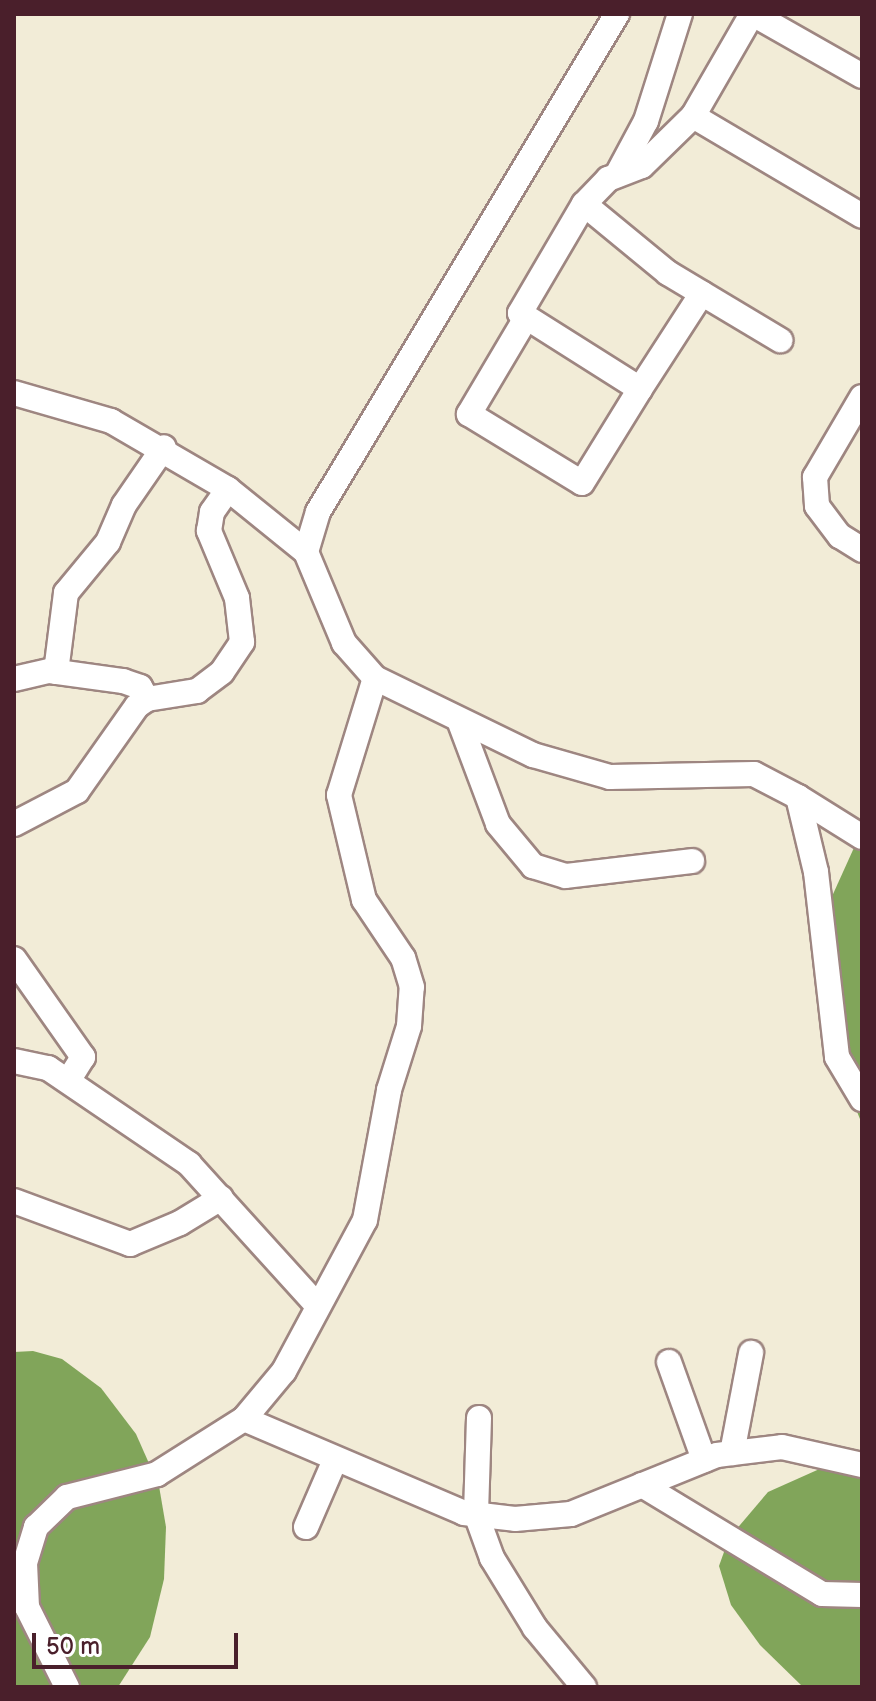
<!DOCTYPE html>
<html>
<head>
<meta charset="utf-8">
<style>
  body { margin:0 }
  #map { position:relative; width:876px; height:1701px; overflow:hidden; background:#f2ecd7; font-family:"Balsamiq Sans",sans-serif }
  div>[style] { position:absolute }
  .forest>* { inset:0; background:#81a55a }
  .roads { filter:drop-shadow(2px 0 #9e8681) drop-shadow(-2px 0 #9e8681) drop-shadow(0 2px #9e8681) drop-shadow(0 -2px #9e8681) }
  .minor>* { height:24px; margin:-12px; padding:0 12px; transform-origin:12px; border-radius:12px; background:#fff }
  span { translate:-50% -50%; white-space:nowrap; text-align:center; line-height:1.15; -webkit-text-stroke:6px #fff; paint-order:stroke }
  .frame { position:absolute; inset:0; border:16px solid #4a1f2b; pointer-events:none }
  .scale { position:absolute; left:32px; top:1633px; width:206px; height:36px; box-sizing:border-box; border:4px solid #4a1f2b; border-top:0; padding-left:10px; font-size:24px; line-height:28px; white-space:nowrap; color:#4a1f2b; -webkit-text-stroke:6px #fff; paint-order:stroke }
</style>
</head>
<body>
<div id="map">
  <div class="forest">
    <i style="clip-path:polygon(862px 830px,862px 1124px,821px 1023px,829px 903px)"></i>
    <i style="clip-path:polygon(33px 1351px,62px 1359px,101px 1388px,136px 1434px,159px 1486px,166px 1527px,164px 1579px,150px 1637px,118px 1687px,14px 1687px,14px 1352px)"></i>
    <i style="clip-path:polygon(862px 1450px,862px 1687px,803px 1687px,760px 1645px,731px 1605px,719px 1566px,729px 1538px,768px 1492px)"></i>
  </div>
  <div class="roads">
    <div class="minor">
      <i style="left:752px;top:14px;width:118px;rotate:120deg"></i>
      <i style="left:693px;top:116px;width:196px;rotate:30.6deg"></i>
      <i style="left:753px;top:14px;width:125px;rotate:29.6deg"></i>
      <i style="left:617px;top:175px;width:61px;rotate:-61.8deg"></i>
      <i style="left:646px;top:121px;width:112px;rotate:-72.4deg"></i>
      <i style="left:584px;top:204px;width:109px;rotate:39.4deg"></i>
      <i style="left:668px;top:273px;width:131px;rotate:30.9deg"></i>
      <i style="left:526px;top:318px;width:112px;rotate:120.7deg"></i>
      <i style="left:469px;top:414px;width:132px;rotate:31.4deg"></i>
      <i style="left:582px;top:483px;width:110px;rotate:-58.3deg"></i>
      <i style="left:640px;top:389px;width:142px;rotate:-147.7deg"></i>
      <i style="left:520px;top:313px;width:126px;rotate:-59.6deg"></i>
      <i style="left:584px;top:204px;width:35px;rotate:-46deg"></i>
      <i style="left:608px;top:179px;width:36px;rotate:-21deg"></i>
      <i style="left:642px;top:166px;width:71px;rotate:-44.4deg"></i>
      <i style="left:640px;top:389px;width:114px;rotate:-57.1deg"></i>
      <i style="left:14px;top:393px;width:101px;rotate:16.1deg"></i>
      <i style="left:111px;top:421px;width:135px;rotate:30.2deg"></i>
      <i style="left:228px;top:489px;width:100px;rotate:38.9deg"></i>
      <i style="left:306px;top:552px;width:99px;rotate:67.3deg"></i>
      <i style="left:344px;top:643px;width:47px;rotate:48.5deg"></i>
      <i style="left:375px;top:678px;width:176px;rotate:26deg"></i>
      <i style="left:533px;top:755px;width:80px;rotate:15.9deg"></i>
      <i style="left:610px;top:777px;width:144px;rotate:-1.2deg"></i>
      <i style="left:754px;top:774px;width:50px;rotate:27.6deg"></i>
      <i style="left:798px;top:797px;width:77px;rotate:76.5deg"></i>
      <i style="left:816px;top:872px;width:186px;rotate:83.5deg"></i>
      <i style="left:837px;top:1057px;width:49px;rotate:59.2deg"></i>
      <i style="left:862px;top:397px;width:93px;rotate:120.4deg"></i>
      <i style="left:815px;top:477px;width:29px;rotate:86deg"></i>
      <i style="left:817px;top:506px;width:38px;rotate:53deg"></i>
      <i style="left:840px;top:536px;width:26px;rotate:32deg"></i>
      <i style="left:306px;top:552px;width:42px;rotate:-73.3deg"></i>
      <i style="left:318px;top:512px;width:581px;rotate:-59.02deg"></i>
      <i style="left:56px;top:672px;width:80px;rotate:-82.8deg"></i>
      <i style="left:66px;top:593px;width:66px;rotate:-50.5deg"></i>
      <i style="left:108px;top:542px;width:40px;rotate:-66.6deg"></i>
      <i style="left:124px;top:505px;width:70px;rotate:-55.4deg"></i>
      <i style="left:14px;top:679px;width:37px;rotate:-13deg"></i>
      <i style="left:50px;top:671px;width:74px;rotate:7.8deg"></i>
      <i style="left:123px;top:681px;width:18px;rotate:19deg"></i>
      <i style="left:140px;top:687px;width:14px;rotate:60deg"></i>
      <i style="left:459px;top:720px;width:111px;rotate:69.4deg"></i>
      <i style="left:498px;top:824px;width:55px;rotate:50.2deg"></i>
      <i style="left:533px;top:866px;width:34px;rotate:17deg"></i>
      <i style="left:566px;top:876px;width:127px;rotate:-6.8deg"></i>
      <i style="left:798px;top:797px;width:75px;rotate:32deg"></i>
      <i style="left:14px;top:824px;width:71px;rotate:-27.6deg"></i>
      <i style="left:77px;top:791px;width:104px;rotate:-54.8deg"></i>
      <i style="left:137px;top:706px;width:12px;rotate:-35deg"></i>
      <i style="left:147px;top:699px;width:51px;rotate:-9.1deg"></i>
      <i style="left:197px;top:691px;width:31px;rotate:-37deg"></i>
      <i style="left:222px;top:672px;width:36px;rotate:-56deg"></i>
      <i style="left:242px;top:642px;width:44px;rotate:-96.5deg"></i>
      <i style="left:237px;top:598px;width:73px;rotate:-112.7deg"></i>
      <i style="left:209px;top:531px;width:19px;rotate:-81deg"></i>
      <i style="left:212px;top:512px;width:28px;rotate:-55deg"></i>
      <i style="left:14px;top:959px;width:120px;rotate:54.9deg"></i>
      <i style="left:83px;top:1057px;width:28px;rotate:122deg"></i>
      <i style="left:14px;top:1061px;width:35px;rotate:12deg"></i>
      <i style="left:48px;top:1068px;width:171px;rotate:34.2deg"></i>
      <i style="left:189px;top:1164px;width:189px;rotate:47.8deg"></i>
      <i style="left:14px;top:1201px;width:124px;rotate:20.3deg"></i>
      <i style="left:130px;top:1244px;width:54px;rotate:-22.8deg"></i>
      <i style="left:180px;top:1223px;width:48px;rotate:-31.4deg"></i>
      <i style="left:669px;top:1362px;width:104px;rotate:70.3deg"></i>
      <i style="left:479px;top:1418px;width:96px;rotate:91.8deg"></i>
      <i style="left:476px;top:1514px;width:47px;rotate:70deg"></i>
      <i style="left:492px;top:1558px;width:82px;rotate:58.4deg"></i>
      <i style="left:535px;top:1628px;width:77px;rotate:50.3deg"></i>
      <i style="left:244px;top:1419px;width:239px;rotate:23.1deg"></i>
      <i style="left:464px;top:1513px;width:51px;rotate:6.7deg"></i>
      <i style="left:515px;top:1519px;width:56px;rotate:-5.1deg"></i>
      <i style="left:571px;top:1514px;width:157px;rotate:-22deg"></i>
      <i style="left:717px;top:1455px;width:65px;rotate:-7deg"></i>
      <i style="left:782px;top:1447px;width:82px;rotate:12.7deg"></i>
      <i style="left:732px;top:1453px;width:102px;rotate:-79.2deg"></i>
      <i style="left:642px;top:1485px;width:210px;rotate:31.2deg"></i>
      <i style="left:822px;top:1594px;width:40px;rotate:1.4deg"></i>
      <i style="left:306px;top:1527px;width:73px;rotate:-66.6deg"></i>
      <i style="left:67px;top:1687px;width:89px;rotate:-116.6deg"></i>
      <i style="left:27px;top:1607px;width:44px;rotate:-92.6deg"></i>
      <i style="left:25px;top:1563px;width:38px;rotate:-73deg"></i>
      <i style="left:36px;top:1527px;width:43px;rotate:-44.1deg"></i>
      <i style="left:67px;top:1497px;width:93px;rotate:-14.3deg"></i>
      <i style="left:157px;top:1474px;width:103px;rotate:-32.3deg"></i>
      <i style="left:244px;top:1419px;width:62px;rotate:-50.2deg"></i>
      <i style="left:284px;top:1371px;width:171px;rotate:-61.8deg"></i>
      <i style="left:365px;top:1220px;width:132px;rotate:-79.5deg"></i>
      <i style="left:389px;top:1090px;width:67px;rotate:-72.6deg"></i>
      <i style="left:409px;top:1026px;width:39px;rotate:-86deg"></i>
      <i style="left:412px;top:987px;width:30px;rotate:-107deg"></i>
      <i style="left:403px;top:958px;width:70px;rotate:-123.9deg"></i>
      <i style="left:364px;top:900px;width:108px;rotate:-103.4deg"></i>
      <i style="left:339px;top:795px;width:122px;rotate:-72.9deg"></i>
    </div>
  </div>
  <div class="frame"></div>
  <div class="scale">50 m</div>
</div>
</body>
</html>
